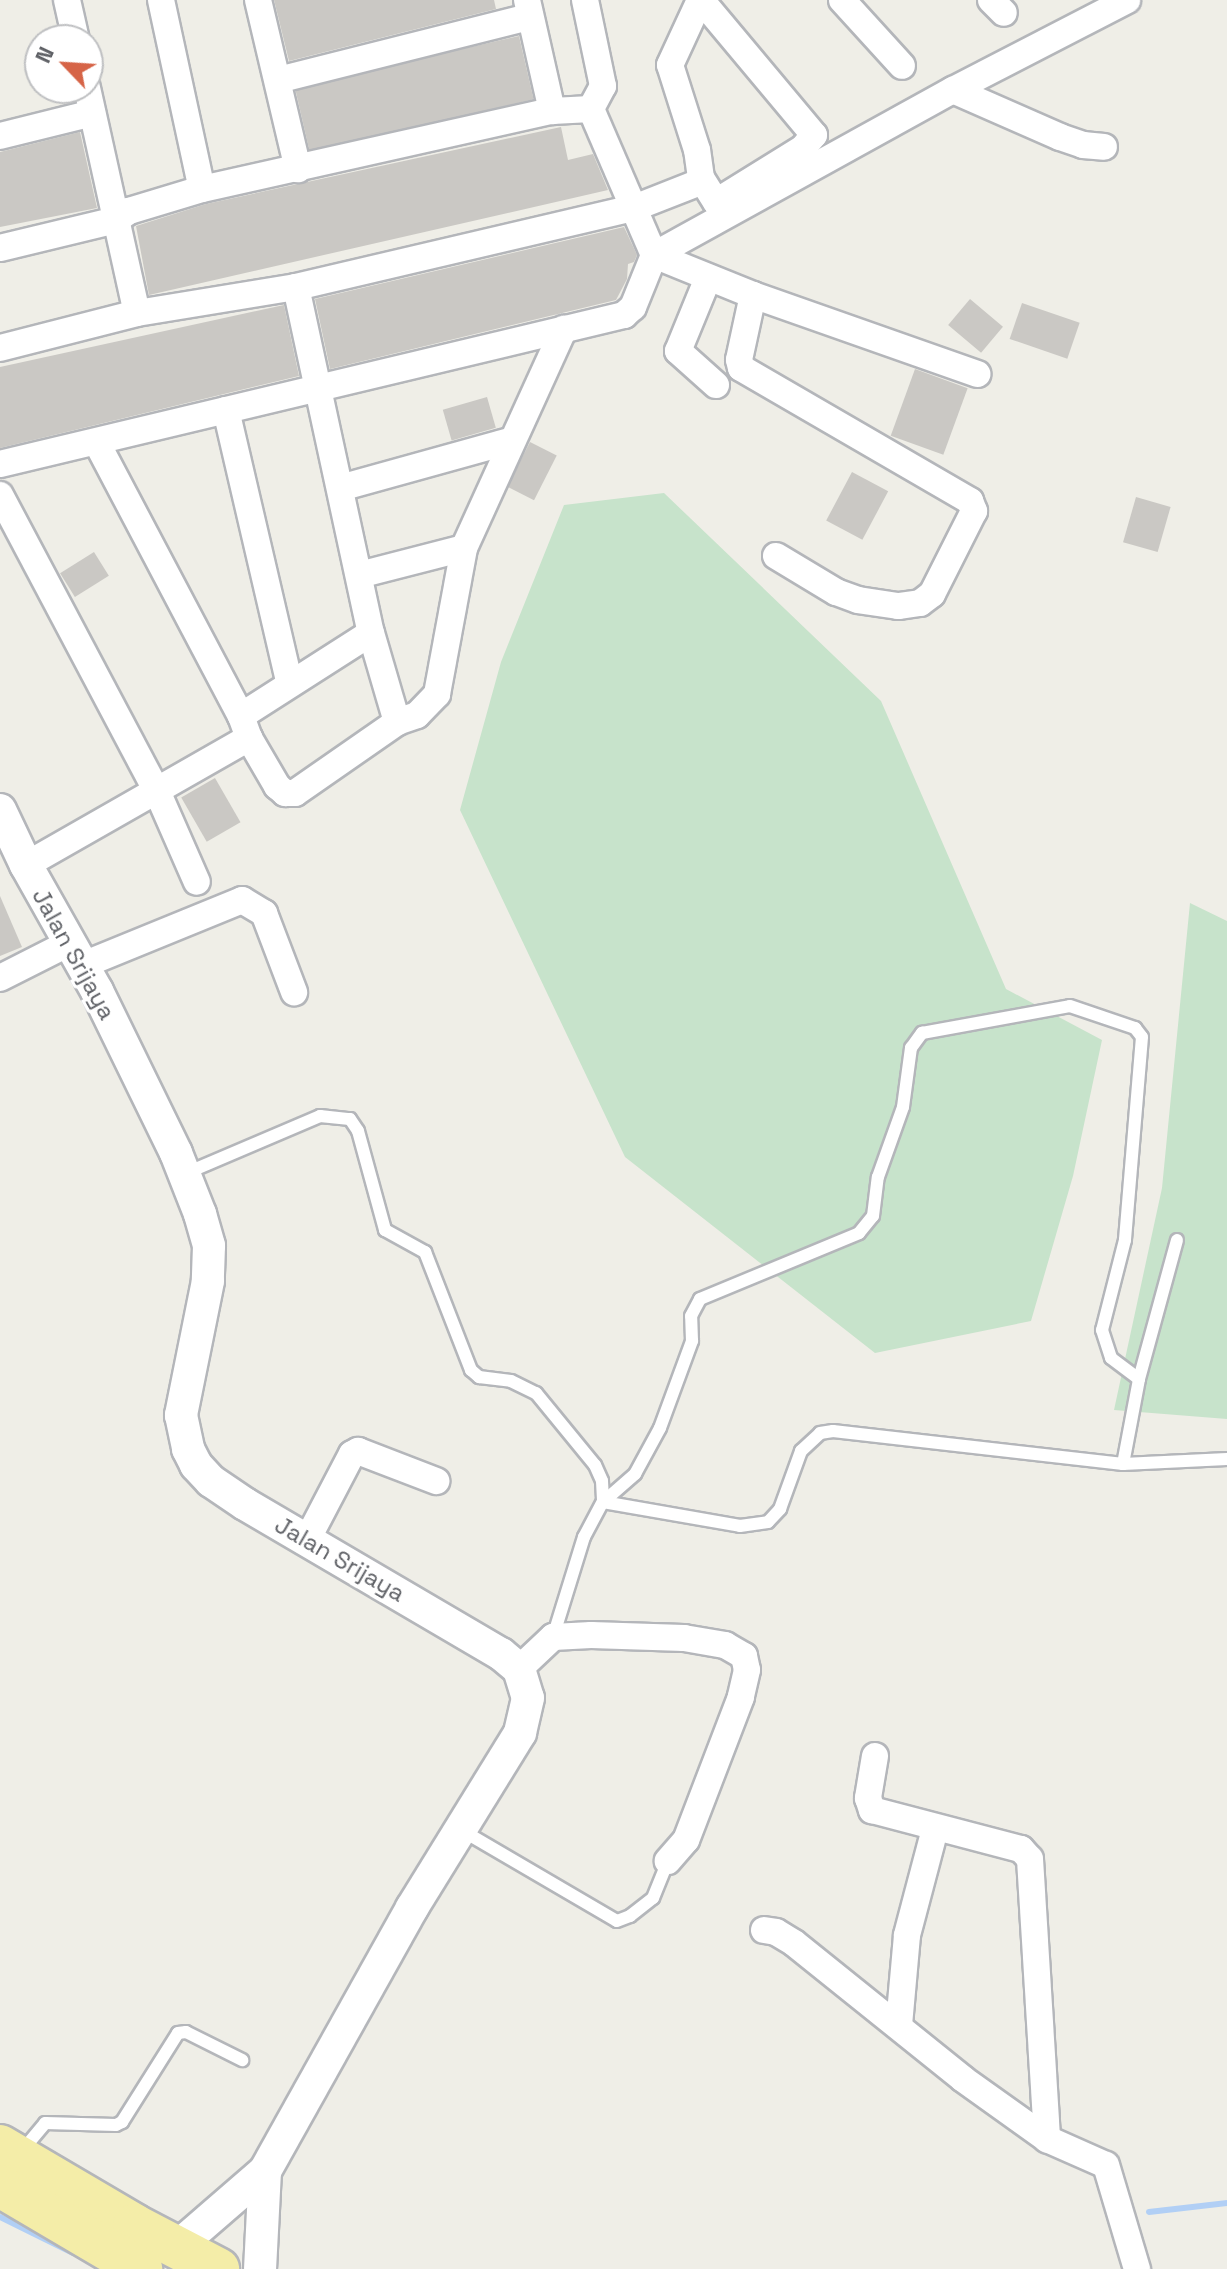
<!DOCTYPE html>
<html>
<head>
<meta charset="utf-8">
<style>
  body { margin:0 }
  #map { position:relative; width:1227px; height:2269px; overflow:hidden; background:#efeee7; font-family:"Space Grotesk",sans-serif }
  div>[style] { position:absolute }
  .green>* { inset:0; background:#c7e3cb }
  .stream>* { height:6px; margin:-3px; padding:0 3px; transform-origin:3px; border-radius:3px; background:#b1cff5 }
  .building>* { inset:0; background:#cac8c4; transform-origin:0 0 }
  .roads { filter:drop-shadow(2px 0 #b4b6ba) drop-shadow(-2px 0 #b4b6ba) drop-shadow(0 2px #b4b6ba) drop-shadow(0 -2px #b4b6ba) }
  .service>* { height:12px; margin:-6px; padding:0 6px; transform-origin:6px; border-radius:6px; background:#fff }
  .minor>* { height:26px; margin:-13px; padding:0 13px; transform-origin:13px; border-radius:13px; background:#fff }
  .tertiary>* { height:32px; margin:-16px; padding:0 16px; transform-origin:16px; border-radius:16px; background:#fff }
  .trunk>* { height:42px; margin:-21px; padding:0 21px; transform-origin:21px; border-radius:21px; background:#f4eda8 }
  span { translate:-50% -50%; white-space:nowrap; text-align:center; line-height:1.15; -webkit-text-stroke:7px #fff; paint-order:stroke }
  .street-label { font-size:24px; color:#5f6166 }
  .north { position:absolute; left:24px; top:24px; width:80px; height:80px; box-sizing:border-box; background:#fff; border:2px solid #bfc0c2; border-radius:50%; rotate:295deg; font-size:22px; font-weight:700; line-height:32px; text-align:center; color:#5f6166 }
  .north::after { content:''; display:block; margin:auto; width:28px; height:36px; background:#d66447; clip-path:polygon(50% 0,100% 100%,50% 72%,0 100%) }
</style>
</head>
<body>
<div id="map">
  <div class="green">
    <i style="clip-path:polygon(664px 493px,881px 701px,1006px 989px,1102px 1040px,1073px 1176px,1031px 1321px,875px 1353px,625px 1157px,460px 810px,501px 662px,564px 505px)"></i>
    <i style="clip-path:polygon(1190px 903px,1227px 921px,1227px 1419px,1114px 1410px,1162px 1188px)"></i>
  </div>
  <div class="stream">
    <i style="left:1149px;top:2212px;width:79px;rotate:-6.6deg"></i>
    <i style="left:0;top:2217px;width:81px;rotate:26.3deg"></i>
  </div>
  <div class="building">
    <i style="clip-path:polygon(274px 0,494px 0,496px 9px,289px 61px)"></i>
    <i style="left:519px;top:36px;width:65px;height:230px;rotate:77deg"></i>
    <i style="clip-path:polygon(561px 127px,568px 160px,593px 154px,608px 190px,149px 295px,136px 226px,206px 204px)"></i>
    <i style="clip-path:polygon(80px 132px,97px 208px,0 227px,0 152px)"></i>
    <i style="clip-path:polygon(624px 227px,637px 255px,634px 262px,628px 264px,627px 279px,616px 300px,330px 369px,315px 299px)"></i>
    <i style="left:970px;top:299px;width:43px;height:34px;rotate:40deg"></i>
    <i style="left:1022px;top:303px;width:61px;height:38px;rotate:19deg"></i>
    <i style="clip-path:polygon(284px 305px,299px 376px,0 448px,0 367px)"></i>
    <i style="left:915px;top:369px;width:56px;height:71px;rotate:20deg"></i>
    <i style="left:487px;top:397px;width:32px;height:46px;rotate:74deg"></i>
    <i style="left:530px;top:442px;width:30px;height:50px;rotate:27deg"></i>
    <i style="left:852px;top:472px;width:41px;height:55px;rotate:28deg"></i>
    <i style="left:1136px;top:497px;width:36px;height:47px;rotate:16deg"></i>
    <i style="left:94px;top:552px;width:28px;height:40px;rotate:58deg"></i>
    <i style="left:215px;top:778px;width:51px;height:39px;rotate:60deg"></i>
    <i style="clip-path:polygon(0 896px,22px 947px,0 956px)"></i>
  </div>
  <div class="roads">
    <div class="service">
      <i style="left:184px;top:1174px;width:148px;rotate:-23.1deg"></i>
      <i style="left:320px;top:1116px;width:30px;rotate:6deg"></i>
      <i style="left:350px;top:1119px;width:14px;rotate:56deg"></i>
      <i style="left:358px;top:1131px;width:103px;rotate:74.7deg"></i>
      <i style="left:385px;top:1230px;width:46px;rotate:28.8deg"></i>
      <i style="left:425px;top:1252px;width:127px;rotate:68.7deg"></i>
      <i style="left:471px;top:1370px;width:11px;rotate:41deg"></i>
      <i style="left:479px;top:1377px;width:32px;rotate:7deg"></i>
      <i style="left:511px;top:1381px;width:28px;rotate:26deg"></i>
      <i style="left:536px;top:1393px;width:93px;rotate:50.7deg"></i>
      <i style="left:595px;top:1465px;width:17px;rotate:66deg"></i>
      <i style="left:602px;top:1481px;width:21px;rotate:87deg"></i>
      <i style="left:603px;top:1502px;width:139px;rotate:9.9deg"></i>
      <i style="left:740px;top:1526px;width:28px;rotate:-8deg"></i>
      <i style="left:768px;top:1522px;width:18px;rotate:-47deg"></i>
      <i style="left:780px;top:1509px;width:62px;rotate:-70.1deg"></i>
      <i style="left:801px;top:1451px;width:26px;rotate:-43deg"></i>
      <i style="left:820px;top:1433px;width:13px;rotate:-9deg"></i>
      <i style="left:833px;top:1431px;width:292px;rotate:6.5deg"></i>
      <i style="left:1123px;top:1464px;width:104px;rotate:-2.8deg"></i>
      <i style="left:1123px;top:1464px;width:86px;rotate:-79.3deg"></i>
      <i style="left:1139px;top:1379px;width:144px;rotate:-74.7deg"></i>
      <i style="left:553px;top:1637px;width:105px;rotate:-72.8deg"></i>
      <i style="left:584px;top:1537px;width:40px;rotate:-62deg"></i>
      <i style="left:603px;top:1502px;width:43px;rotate:-41.2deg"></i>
      <i style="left:635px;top:1474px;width:52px;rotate:-61.5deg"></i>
      <i style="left:660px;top:1428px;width:93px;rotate:-69.8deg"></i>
      <i style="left:692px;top:1341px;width:25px;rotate:-92deg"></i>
      <i style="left:691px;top:1316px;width:19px;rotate:-62deg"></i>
      <i style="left:700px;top:1299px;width:172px;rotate:-22.5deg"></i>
      <i style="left:859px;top:1233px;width:22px;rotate:-51deg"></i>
      <i style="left:873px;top:1216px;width:39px;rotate:-83deg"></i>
      <i style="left:878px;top:1177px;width:74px;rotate:-70.3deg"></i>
      <i style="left:903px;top:1107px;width:60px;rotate:-82.3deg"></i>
      <i style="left:911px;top:1048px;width:19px;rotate:-54deg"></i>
      <i style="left:922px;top:1033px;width:150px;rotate:-10.3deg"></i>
      <i style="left:1070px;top:1006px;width:69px;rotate:18.7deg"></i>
      <i style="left:1135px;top:1028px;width:11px;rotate:52deg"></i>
      <i style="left:1142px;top:1037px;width:204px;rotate:94.8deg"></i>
      <i style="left:1125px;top:1240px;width:93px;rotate:104.3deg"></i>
      <i style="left:1102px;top:1330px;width:29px;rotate:72deg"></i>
      <i style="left:1111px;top:1358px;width:35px;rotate:37deg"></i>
      <i style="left:463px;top:1831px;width:178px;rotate:30.3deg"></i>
      <i style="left:617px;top:1921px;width:14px;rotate:-21deg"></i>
      <i style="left:630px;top:1916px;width:29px;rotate:-38deg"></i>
      <i style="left:653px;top:1898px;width:40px;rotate:-68deg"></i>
      <i style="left:21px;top:2152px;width:38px;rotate:-50deg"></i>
      <i style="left:45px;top:2123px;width:71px;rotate:1.6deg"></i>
      <i style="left:116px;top:2125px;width:7px;rotate:-27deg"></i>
      <i style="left:122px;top:2122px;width:105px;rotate:-57.8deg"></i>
      <i style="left:178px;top:2033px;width:8px;rotate:-7deg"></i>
      <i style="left:186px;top:2032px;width:63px;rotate:26.6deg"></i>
    </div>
    <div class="minor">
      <i style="left:67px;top:0;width:41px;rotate:77.3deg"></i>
      <i style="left:161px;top:0;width:193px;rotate:77.8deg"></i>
      <i style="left:258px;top:0;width:174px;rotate:76.7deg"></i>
      <i style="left:527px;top:0;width:114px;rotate:77.3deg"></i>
      <i style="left:585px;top:0;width:88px;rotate:78.2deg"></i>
      <i style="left:603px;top:86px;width:26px;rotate:118deg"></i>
      <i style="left:842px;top:0;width:89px;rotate:47.7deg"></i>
      <i style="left:991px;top:0;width:18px;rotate:45deg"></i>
      <i style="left:278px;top:80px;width:259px;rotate:-14.1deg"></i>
      <i style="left:87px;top:88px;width:230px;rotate:77.5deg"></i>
      <i style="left:953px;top:90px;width:117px;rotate:23.7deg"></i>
      <i style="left:1060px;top:137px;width:24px;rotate:19deg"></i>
      <i style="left:1083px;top:145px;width:21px;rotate:5deg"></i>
      <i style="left:591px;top:109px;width:159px;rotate:66.7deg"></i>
      <i style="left:654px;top:255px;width:107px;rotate:22deg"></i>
      <i style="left:753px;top:295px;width:238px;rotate:19.4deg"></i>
      <i style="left:0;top:136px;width:95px;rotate:-14deg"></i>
      <i style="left:701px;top:178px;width:28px;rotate:58deg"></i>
      <i style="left:716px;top:202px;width:102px;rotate:-31.8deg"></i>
      <i style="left:803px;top:148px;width:17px;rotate:-50deg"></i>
      <i style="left:814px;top:135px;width:176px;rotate:-129.9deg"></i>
      <i style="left:0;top:248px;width:119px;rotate:-13.6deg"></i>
      <i style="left:116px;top:220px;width:16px;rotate:-35deg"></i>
      <i style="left:129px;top:211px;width:76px;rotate:-16.8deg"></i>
      <i style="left:202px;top:189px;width:359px;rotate:-12.6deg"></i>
      <i style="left:552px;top:111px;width:39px;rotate:-3deg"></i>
      <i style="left:708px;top:278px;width:79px;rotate:112.3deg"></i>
      <i style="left:678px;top:351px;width:51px;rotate:41.8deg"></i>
      <i style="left:296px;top:287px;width:354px;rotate:77.8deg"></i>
      <i style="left:371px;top:633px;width:93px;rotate:73.7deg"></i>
      <i style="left:753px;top:295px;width:66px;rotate:102.2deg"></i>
      <i style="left:739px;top:360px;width:8px;rotate:76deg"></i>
      <i style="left:741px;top:368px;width:265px;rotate:30.1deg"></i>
      <i style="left:970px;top:501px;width:11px;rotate:68deg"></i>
      <i style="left:974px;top:511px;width:93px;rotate:116.8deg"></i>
      <i style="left:932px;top:594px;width:15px;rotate:143deg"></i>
      <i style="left:920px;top:603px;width:22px;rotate:172deg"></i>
      <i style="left:898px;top:606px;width:40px;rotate:-171.5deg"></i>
      <i style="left:858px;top:600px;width:23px;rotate:-160deg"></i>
      <i style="left:836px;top:592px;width:70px;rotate:-149deg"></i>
      <i style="left:0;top:348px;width:141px;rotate:-14.3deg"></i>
      <i style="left:137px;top:313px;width:161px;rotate:-9.3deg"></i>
      <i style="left:296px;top:287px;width:347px;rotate:-13.2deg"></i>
      <i style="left:634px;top:208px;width:66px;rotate:-21.5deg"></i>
      <i style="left:695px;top:184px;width:8px;rotate:-45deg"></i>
      <i style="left:701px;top:178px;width:28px;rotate:-98deg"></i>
      <i style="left:697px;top:150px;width:89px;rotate:-107.6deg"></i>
      <i style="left:670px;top:65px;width:72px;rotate:-65.2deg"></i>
      <i style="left:226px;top:410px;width:281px;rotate:76.9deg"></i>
      <i style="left:97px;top:443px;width:309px;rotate:62.2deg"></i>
      <i style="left:241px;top:716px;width:23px;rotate:70deg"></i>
      <i style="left:249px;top:738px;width:56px;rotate:59.7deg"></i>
      <i style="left:277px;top:786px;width:11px;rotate:41deg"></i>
      <i style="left:285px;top:793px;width:10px"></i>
      <i style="left:295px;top:793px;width:124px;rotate:-34.8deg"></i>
      <i style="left:397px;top:722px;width:21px;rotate:-19deg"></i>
      <i style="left:417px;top:715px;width:29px;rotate:-46deg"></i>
      <i style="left:437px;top:694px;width:148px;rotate:-79.5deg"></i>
      <i style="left:464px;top:548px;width:241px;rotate:-65.5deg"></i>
      <i style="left:0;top:464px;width:642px;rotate:-13.43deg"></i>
      <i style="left:624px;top:315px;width:12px;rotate:-42deg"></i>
      <i style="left:633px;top:307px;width:56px;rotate:-68deg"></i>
      <i style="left:654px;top:255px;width:342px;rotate:-28.9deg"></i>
      <i style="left:953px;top:90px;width:196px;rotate:-27.3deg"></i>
      <i style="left:340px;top:488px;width:176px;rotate:-15.5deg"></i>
      <i style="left:0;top:495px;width:335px;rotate:62.1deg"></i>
      <i style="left:157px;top:791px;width:99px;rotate:66.3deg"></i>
      <i style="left:359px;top:575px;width:108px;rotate:-14.4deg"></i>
      <i style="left:241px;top:716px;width:154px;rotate:-32.6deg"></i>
      <i style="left:26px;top:865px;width:257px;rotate:-29.7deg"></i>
      <i style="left:83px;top:965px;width:172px;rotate:-22.2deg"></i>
      <i style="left:242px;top:900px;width:26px;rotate:31deg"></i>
      <i style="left:264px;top:913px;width:85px;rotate:69.2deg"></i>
      <i style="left:0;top:978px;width:80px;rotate:-26.9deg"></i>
      <i style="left:307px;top:1540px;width:97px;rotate:-62.4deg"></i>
      <i style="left:352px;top:1454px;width:7px;rotate:-27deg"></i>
      <i style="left:358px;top:1451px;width:84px;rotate:21deg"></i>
      <i style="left:519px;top:1669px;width:47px;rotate:-43.3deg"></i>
      <i style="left:553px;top:1637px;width:38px;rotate:-3deg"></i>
      <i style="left:591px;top:1635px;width:93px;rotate:1.8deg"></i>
      <i style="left:684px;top:1638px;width:42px;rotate:9.7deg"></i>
      <i style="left:725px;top:1645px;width:22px;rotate:30deg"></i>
      <i style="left:744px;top:1656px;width:14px;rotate:78deg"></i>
      <i style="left:747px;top:1670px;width:28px;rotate:103deg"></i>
      <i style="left:741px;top:1697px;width:153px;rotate:111deg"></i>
      <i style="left:686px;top:1840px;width:28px;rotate:131deg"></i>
      <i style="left:875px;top:1756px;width:43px;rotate:99.5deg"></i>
      <i style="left:868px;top:1798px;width:13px;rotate:72deg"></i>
      <i style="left:872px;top:1810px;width:154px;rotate:14.7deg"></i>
      <i style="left:1021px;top:1849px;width:13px;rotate:48deg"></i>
      <i style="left:1030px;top:1859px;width:281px;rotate:86.5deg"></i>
      <i style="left:764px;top:1930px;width:12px;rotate:9deg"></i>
      <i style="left:776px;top:1932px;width:21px;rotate:31deg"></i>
      <i style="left:794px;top:1943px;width:217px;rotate:38.8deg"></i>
      <i style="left:963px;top:2079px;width:103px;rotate:35.5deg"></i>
      <i style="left:1047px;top:2139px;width:64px;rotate:23.8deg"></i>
      <i style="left:1106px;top:2165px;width:109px;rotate:73.4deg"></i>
      <i style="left:899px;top:2025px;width:90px;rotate:-84.9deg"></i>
      <i style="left:907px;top:1935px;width:110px;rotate:-75.2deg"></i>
    </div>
    <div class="tertiary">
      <i style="left:0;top:810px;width:61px;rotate:64.7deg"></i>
      <i style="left:26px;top:865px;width:145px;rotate:60.6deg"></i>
      <i style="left:97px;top:991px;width:180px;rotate:64deg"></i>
      <i style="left:176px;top:1153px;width:66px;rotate:68.5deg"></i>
      <i style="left:200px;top:1214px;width:33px;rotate:74deg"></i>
      <i style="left:209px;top:1246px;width:35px;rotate:92deg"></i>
      <i style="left:208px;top:1281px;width:137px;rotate:101.4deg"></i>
      <i style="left:181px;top:1415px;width:35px;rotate:78deg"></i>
      <i style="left:188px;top:1449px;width:18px;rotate:63deg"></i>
      <i style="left:196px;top:1465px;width:22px;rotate:47deg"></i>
      <i style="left:211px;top:1481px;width:41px;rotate:34.1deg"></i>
      <i style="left:245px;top:1504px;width:297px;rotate:30.4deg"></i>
      <i style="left:501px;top:1654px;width:23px;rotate:40deg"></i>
      <i style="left:519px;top:1669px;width:30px;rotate:73deg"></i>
      <i style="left:528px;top:1698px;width:36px;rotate:103deg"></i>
      <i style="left:520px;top:1733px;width:206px;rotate:121.7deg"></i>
      <i style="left:412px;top:1908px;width:301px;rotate:119.2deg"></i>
      <i style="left:265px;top:2171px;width:98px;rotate:92.9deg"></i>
      <i style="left:176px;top:2248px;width:118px;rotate:-40.9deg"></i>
    </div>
    <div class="trunk">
      <i style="left:0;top:2146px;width:156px;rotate:30.5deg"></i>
      <i style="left:134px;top:2225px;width:95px;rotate:27.6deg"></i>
      <i style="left:0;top:2186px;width:164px;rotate:30.5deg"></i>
    </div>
  </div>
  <div class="street-label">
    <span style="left:74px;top:954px;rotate:61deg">Jalan Srijaya</span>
    <span style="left:340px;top:1559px;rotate:30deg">Jalan Srijaya</span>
  </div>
  <div class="north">N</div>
</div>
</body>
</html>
